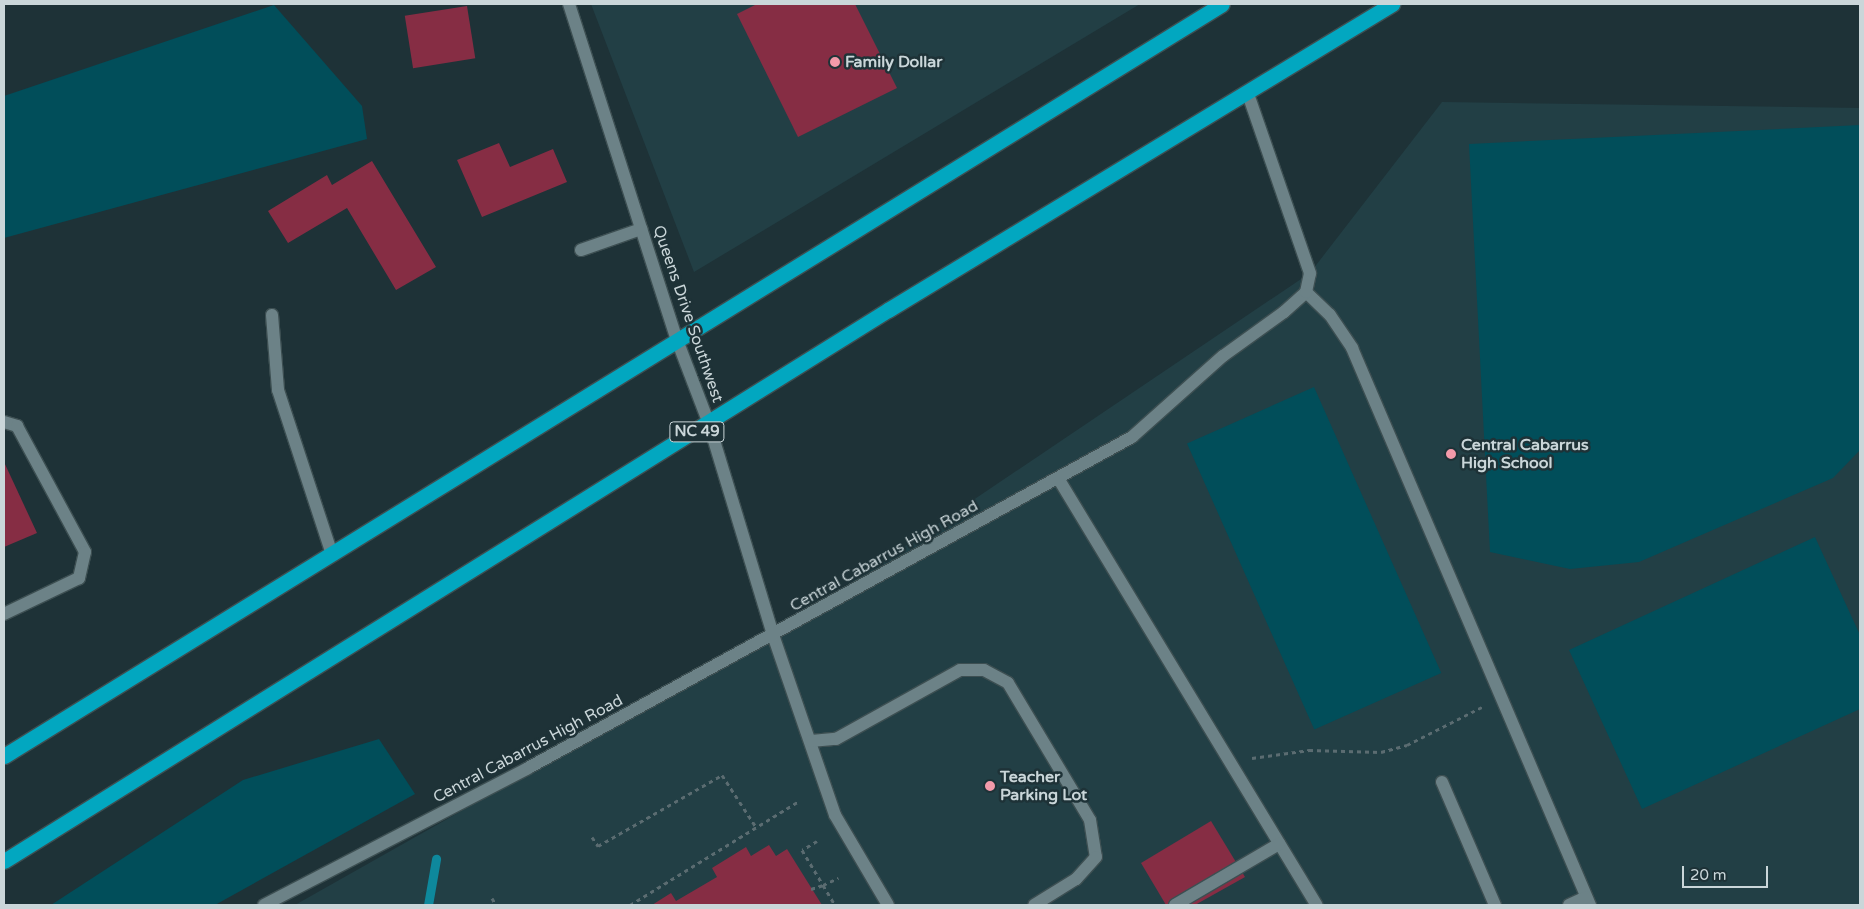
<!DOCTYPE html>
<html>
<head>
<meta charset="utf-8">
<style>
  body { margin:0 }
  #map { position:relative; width:1864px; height:909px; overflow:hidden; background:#1e3237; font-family:"Varela Round",sans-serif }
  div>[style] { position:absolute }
  .built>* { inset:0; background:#223f45 }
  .green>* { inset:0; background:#014e5a; transform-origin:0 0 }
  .stream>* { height:9px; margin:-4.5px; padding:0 4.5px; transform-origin:4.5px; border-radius:4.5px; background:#0e889c }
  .building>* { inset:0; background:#862d44; transform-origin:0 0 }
  .path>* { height:3px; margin-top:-1.5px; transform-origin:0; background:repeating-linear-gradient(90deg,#5b6c71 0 4px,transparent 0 8px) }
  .roads { filter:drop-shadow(1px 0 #3d4f52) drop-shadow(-1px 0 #3d4f52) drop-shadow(0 1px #3d4f52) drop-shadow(0 -1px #3d4f52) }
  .lane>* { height:12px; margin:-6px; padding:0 6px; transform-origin:6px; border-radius:6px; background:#6c8287 }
  .street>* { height:12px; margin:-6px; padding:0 6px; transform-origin:6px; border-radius:6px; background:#6c8287 }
  .highway>* { height:15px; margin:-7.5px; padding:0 7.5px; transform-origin:7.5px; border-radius:7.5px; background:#02a7c0 }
  .dots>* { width:14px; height:14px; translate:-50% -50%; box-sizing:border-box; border:2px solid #1e3237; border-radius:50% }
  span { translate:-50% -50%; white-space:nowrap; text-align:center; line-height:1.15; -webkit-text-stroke:5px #1e3237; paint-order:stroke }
  .shield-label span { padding:1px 4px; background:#1e3237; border:1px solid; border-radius:4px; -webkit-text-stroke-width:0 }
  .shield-label { font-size:15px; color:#cad6d9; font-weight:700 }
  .poi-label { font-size:16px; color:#cad6d9; font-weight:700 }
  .left { translate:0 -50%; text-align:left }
  .street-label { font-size:16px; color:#cad6d9 }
  .frame { position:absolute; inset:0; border:5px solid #cad6d9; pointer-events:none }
  .scale { position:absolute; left:1682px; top:866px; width:86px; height:22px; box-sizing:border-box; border:2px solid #cad6d9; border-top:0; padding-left:6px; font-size:15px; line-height:18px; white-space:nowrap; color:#cad6d9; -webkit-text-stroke:4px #1e3237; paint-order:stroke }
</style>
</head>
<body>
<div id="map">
  <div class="built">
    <i style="clip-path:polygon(591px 4px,1140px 4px,694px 272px)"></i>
    <i style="clip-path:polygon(1442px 102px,1860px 108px,1860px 905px,295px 905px,773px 635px,1310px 273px)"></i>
  </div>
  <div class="green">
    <i style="clip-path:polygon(274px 5px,362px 106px,367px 139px,4px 238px,4px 96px)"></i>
    <i style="clip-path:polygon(1860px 125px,1860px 450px,1833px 478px,1639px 562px,1570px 569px,1490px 552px,1469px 144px)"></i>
    <i style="left:1314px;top:387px;width:313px;height:139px;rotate:66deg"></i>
    <i style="clip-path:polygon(1815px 537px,1860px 635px,1860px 709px,1642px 809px,1569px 650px)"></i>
    <i style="clip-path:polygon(379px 739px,415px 794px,215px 905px,51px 905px,243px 780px)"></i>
  </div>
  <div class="stream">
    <i style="left:428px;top:905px;width:47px;rotate:-80.1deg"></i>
  </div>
  <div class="building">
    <i style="clip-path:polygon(757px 4px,855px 4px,897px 88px,798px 137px,737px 14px)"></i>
    <i style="left:467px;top:6px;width:53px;height:63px;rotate:81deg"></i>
    <i style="clip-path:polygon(499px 143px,510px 167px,553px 149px,567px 182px,482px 217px,457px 160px)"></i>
    <i style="clip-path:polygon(372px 161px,436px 267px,396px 290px,347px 208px,288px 243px,268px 211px,327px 175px,332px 185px)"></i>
    <i style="clip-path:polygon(4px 462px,37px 533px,4px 547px)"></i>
    <i style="clip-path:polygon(1211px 821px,1245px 877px,1195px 905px,1166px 905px,1141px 863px)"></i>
    <i style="clip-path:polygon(769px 845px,776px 856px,787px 849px,822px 905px,652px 905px,671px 893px,676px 901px,717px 877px,712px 868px,746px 847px,751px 856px)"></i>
  </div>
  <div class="path">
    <i style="left:1252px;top:758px;width:58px;rotate:-8deg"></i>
    <i style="left:1309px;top:750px;width:72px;rotate:1.6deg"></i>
    <i style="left:1381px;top:752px;width:27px;rotate:-15deg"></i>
    <i style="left:1407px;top:745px;width:84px;rotate:-26.9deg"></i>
    <i style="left:592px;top:837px;width:11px;rotate:56deg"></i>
    <i style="left:598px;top:846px;width:143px;rotate:-29.8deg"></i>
    <i style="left:722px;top:775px;width:62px;rotate:56.8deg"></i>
    <i style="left:817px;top:841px;width:17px;rotate:149deg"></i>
    <i style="left:802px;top:850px;width:41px;rotate:59deg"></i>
    <i style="left:823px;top:885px;width:17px;rotate:-25deg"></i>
    <i style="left:811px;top:889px;width:13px;rotate:-18deg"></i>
    <i style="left:823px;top:885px;width:23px;rotate:59deg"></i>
    <i style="left:492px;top:898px;width:8px;rotate:60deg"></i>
    <i style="left:630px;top:905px;width:198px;rotate:-31.6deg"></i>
  </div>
  <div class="roads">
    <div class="lane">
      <i style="left:581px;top:250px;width:64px;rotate:-19.3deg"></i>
      <i style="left:1306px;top:292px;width:33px;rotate:44deg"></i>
      <i style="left:1330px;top:315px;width:40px;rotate:56deg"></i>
      <i style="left:1352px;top:348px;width:606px;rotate:66.86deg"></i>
      <i style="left:272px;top:315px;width:75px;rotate:85.4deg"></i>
      <i style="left:278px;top:390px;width:173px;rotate:71.8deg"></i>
      <i style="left:4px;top:422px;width:14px;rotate:17deg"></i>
      <i style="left:17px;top:426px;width:143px;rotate:61.6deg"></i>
      <i style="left:85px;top:552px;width:27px;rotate:103deg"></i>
      <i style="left:79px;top:578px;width:83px;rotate:154.4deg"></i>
      <i style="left:1058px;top:478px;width:499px;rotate:58.8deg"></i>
      <i style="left:773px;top:635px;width:190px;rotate:71deg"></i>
      <i style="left:835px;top:815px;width:104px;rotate:59.5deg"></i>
      <i style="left:811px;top:741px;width:25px;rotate:-5deg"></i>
      <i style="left:836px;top:739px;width:142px;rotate:-29.1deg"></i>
      <i style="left:960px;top:670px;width:24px"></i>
      <i style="left:984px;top:670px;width:27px;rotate:28deg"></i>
      <i style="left:1008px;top:683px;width:160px;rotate:59.1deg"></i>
      <i style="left:1090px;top:820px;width:37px;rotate:81deg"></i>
      <i style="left:1096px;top:857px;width:30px;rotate:132deg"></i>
      <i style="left:1076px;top:879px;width:49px;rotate:148.2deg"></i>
      <i style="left:1442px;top:782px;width:134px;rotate:66.7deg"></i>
      <i style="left:1175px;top:905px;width:121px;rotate:-30.4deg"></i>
      <i style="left:1569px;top:905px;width:19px;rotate:-25deg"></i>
    </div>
    <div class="street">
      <i style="left:569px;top:4px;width:353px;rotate:72.2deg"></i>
      <i style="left:677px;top:340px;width:90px;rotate:69.1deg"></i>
      <i style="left:709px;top:424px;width:220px;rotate:73.1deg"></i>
      <i style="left:264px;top:905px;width:297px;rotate:-27.4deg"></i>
      <i style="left:528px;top:768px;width:689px;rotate:-28.72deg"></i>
      <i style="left:1132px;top:437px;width:122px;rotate:-41.7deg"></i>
      <i style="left:1223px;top:356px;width:75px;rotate:-35.8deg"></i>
      <i style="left:1284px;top:312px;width:30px;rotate:-42deg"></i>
      <i style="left:1306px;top:292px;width:19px;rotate:-78deg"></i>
      <i style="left:1310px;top:273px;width:189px;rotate:-109.1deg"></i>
    </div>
    <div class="highway">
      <i style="left:4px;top:756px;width:1431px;rotate:-31.69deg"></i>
      <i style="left:4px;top:861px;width:1042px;rotate:-31.94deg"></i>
      <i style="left:888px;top:310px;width:590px;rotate:-31.26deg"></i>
    </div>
  </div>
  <div class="dots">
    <i style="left:835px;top:62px;background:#f39aaa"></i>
    <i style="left:1451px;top:454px;background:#f39aaa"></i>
    <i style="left:990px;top:786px;background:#f39aaa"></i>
  </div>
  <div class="shield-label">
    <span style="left:697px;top:432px">NC 49</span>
  </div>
  <div class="poi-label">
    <span class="left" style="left:845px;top:62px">Family Dollar</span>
    <span class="left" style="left:1461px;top:454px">Central Cabarrus<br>High School</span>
    <span class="left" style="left:1000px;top:786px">Teacher<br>Parking Lot</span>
  </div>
  <div class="street-label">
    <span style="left:688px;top:314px;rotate:71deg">Queens Drive Southwest</span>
    <span style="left:884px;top:556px;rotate:-29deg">Central Cabarrus High Road</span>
    <span style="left:528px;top:749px;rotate:-28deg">Central Cabarrus High Road</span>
  </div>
  <div class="frame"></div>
  <div class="scale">20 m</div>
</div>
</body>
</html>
